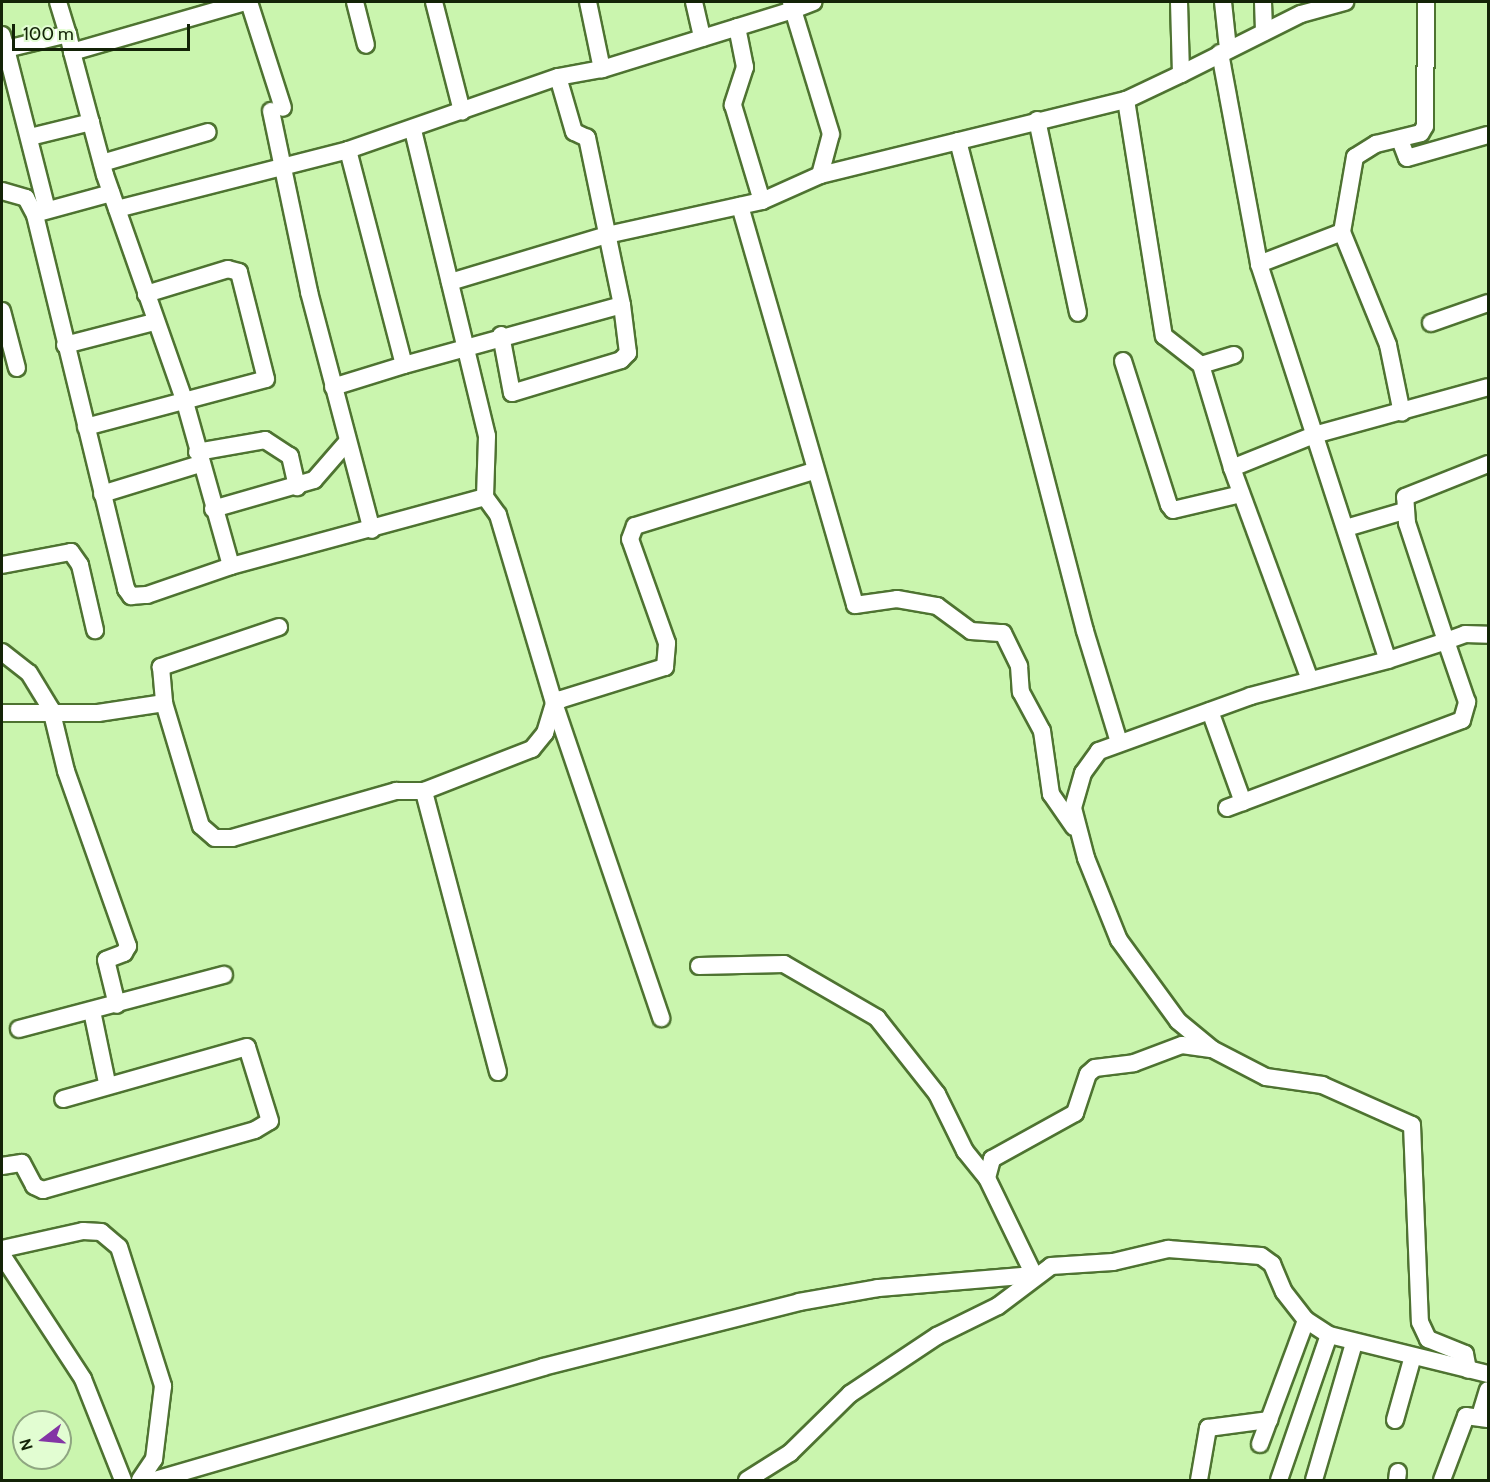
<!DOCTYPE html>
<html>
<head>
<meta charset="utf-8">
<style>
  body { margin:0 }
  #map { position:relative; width:1490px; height:1482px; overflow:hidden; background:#caf5ae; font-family:Cabin,sans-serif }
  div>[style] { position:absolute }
  .roads { filter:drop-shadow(2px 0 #4e7331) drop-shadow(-2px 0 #4e7331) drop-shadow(0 2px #4e7331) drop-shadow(0 -2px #4e7331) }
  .minor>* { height:16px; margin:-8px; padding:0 8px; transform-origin:8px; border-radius:8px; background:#fff }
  span { translate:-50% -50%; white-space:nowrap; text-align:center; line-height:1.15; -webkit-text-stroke:6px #e2fdd2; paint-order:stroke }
  .frame { position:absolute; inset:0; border:3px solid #132307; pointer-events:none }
  .north { position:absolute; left:12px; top:1410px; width:60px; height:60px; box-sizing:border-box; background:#e2fdd2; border:2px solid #8fa681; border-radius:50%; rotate:254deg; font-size:16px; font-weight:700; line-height:24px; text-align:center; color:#132307 }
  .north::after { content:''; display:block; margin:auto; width:21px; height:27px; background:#8335a5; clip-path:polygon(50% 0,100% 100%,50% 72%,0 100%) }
  .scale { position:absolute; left:12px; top:24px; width:178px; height:27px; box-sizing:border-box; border:3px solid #132307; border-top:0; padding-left:8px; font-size:18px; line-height:21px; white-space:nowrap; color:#132307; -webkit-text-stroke:4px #e2fdd2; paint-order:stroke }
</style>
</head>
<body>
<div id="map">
  <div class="roads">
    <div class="minor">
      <i style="left:58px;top:2px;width:34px;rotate:73deg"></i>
      <i style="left:249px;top:2px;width:111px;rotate:72.2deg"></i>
      <i style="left:355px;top:2px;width:44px;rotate:75.7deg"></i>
      <i style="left:434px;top:2px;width:113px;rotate:75.6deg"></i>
      <i style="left:694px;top:2px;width:37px;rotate:77deg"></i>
      <i style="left:791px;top:2px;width:8px;rotate:76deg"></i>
      <i style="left:793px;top:10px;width:22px;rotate:-21deg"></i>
      <i style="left:1179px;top:2px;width:72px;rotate:88.4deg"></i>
      <i style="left:1181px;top:74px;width:134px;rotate:-26.6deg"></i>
      <i style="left:1301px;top:14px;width:46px;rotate:-15.3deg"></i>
      <i style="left:1223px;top:2px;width:47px;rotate:83.9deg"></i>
      <i style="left:1263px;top:2px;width:30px;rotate:88deg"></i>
      <i style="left:737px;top:27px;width:41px;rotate:78.7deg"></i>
      <i style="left:745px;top:67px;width:40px;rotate:108deg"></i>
      <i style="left:733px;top:105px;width:100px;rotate:73.2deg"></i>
      <i style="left:2px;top:35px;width:15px;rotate:74deg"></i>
      <i style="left:6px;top:49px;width:64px;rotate:-13.6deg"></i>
      <i style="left:68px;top:34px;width:18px;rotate:77deg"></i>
      <i style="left:72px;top:52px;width:180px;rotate:-16.1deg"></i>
      <i style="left:6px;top:49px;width:166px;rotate:75.7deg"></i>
      <i style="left:72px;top:52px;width:127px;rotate:75deg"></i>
      <i style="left:105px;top:175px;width:241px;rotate:70.6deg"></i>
      <i style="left:185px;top:402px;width:170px;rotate:74.3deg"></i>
      <i style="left:231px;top:566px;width:263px;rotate:-15.2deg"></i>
      <i style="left:485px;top:497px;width:61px;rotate:-88.1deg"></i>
      <i style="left:487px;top:436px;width:315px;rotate:-103.6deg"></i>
      <i style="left:1220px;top:53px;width:215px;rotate:79.5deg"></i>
      <i style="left:1259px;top:264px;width:89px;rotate:-21.1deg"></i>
      <i style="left:1342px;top:232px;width:122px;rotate:67.8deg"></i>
      <i style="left:1388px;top:345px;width:69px;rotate:78.4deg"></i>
      <i style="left:1126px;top:100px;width:239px;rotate:80.9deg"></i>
      <i style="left:1164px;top:336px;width:47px;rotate:38.1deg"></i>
      <i style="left:271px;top:111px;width:185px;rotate:78.1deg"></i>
      <i style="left:309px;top:292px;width:246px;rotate:75.2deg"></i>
      <i style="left:1037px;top:120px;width:197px;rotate:78deg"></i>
      <i style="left:30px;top:137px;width:63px;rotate:-13.8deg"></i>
      <i style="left:1400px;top:140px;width:19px;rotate:69deg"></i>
      <i style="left:1407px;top:158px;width:84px;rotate:-15.9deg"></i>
      <i style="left:958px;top:141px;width:506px;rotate:75.47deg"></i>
      <i style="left:1085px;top:631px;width:116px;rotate:73deg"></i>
      <i style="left:348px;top:150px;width:222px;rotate:75.4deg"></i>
      <i style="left:404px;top:365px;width:226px;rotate:-15.4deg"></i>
      <i style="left:622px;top:305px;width:171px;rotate:-101.8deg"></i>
      <i style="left:587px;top:138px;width:14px;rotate:-155deg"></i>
      <i style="left:574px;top:132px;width:57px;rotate:-106.2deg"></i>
      <i style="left:102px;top:163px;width:110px;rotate:-16.3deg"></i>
      <i style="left:820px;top:175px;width:315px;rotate:-13.8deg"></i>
      <i style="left:1126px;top:100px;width:61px;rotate:-25.3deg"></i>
      <i style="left:2px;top:191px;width:25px;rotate:16deg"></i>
      <i style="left:26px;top:198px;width:19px;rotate:62deg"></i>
      <i style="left:35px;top:215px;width:385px;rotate:76.3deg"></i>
      <i style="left:126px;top:589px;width:9px;rotate:54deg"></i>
      <i style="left:131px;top:596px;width:16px;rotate:-4deg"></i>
      <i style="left:147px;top:595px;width:89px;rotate:-19deg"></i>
      <i style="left:740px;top:206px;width:415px;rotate:73.9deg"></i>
      <i style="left:855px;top:605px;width:42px;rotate:-8.1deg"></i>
      <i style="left:897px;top:599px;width:41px;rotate:9.9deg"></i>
      <i style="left:937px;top:606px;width:42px;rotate:36.3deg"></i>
      <i style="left:971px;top:631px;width:32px;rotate:4deg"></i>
      <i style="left:1003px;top:633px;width:37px;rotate:64deg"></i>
      <i style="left:1019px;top:666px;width:26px;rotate:86deg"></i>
      <i style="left:1021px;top:692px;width:44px;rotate:61.7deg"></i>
      <i style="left:1042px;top:731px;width:64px;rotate:81.9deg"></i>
      <i style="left:1051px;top:794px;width:40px;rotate:55.1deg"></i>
      <i style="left:117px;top:209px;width:238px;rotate:-14.3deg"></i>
      <i style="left:348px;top:150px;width:222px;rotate:-19.2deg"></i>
      <i style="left:558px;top:77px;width:45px;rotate:-10.3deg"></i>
      <i style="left:602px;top:69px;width:68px;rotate:-101.8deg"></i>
      <i style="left:38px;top:213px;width:76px;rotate:-15.3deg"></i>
      <i style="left:1342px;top:232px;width:76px;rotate:-80.2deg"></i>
      <i style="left:1355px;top:157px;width:25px;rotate:-32deg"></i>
      <i style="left:1376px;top:144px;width:46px;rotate:-13.7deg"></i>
      <i style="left:1421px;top:133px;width:8px;rotate:-60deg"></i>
      <i style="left:1425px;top:126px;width:124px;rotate:-89.5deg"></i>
      <i style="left:1259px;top:264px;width:416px;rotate:72deg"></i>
      <i style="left:1388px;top:660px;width:61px;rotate:-18.1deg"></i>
      <i style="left:1446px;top:641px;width:124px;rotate:-108.3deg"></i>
      <i style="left:1407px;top:523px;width:26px;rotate:-94deg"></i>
      <i style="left:1405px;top:497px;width:89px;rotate:-21.7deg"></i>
      <i style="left:450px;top:282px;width:164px;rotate:-16.7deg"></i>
      <i style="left:607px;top:235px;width:159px;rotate:-12.4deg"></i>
      <i style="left:762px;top:201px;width:64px;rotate:-24.1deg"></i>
      <i style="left:820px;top:175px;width:42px;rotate:-75deg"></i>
      <i style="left:831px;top:134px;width:130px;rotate:-107deg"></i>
      <i style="left:793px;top:10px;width:200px;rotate:162.8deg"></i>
      <i style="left:2px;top:311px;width:59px;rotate:75.3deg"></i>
      <i style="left:1431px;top:323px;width:60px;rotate:-19.3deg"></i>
      <i style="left:501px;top:335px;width:59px;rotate:79.3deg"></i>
      <i style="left:512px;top:393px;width:114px;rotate:-16.8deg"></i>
      <i style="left:621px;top:360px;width:10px;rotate:-45deg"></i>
      <i style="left:628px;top:353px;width:48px;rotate:-97.1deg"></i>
      <i style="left:65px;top:345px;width:92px;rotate:-14.5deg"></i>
      <i style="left:1234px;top:355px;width:34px;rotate:163deg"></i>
      <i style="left:1201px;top:365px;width:108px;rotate:73.2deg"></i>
      <i style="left:1232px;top:468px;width:88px;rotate:-21.9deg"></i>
      <i style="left:1314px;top:435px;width:180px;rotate:-15.4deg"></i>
      <i style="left:1123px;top:361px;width:151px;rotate:72.3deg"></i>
      <i style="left:1169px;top:505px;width:6px;rotate:51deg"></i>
      <i style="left:1173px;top:510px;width:70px;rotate:-13.2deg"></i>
      <i style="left:333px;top:387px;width:74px;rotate:-17.2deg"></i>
      <i style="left:86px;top:427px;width:186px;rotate:-14.9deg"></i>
      <i style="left:266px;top:379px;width:110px;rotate:-104.2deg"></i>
      <i style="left:239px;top:272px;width:11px;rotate:-165deg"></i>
      <i style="left:228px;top:269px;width:86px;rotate:163deg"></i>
      <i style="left:197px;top:452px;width:69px;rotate:-10deg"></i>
      <i style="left:265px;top:440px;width:30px;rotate:33deg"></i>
      <i style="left:290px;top:456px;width:32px;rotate:77deg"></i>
      <i style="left:1232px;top:468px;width:226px;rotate:69.8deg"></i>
      <i style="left:102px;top:494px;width:102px;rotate:-17deg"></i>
      <i style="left:485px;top:497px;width:22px;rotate:54deg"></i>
      <i style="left:498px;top:515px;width:196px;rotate:73.4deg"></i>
      <i style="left:554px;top:703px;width:333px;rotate:71.2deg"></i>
      <i style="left:213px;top:509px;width:105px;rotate:-16deg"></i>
      <i style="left:314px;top:480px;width:50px;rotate:-49deg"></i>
      <i style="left:1346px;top:528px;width:60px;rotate:-16.3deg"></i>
      <i style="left:2px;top:565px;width:70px;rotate:-10.7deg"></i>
      <i style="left:71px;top:552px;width:16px;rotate:55deg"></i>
      <i style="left:80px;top:565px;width:67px;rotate:77deg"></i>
      <i style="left:279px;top:627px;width:125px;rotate:161.3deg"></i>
      <i style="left:161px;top:667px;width:36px;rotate:85deg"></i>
      <i style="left:164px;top:703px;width:128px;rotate:73.3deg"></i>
      <i style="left:201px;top:826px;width:18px;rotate:41deg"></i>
      <i style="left:215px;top:838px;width:17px"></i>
      <i style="left:232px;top:838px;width:171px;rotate:-16deg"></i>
      <i style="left:396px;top:791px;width:28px"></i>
      <i style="left:2px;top:652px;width:34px;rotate:38deg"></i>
      <i style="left:29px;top:673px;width:42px;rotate:58.6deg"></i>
      <i style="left:51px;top:709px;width:64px;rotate:76.4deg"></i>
      <i style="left:66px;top:771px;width:186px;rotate:70.5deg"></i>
      <i style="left:128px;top:946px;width:8px;rotate:120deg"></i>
      <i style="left:124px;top:953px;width:19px;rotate:159deg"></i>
      <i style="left:106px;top:960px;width:46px;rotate:76.3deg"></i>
      <i style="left:1388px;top:660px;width:142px;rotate:165.3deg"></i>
      <i style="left:1251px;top:696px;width:162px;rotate:160.1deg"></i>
      <i style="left:1099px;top:751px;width:27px;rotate:126deg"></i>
      <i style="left:1083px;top:773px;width:36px;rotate:106deg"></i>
      <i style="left:1073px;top:808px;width:52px;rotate:75.4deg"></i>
      <i style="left:1086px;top:858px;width:88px;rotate:68.1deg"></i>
      <i style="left:1119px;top:940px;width:100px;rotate:53.9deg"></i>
      <i style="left:1178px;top:1021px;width:44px;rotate:39.5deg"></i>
      <i style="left:1212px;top:1049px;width:61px;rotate:27.4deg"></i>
      <i style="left:1266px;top:1077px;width:57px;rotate:8.1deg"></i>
      <i style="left:1322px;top:1085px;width:98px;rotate:24deg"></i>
      <i style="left:1412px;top:1125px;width:197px;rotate:87.7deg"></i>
      <i style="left:1420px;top:1322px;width:19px;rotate:65deg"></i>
      <i style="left:1428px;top:1339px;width:40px;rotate:22deg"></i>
      <i style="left:1465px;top:1354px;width:16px;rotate:79deg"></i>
      <i style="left:1210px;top:711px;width:97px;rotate:70.1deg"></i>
      <i style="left:2px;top:713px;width:96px"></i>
      <i style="left:98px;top:713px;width:67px;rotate:-8.6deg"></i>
      <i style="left:1227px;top:808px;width:251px;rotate:-20.5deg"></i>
      <i style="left:1462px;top:720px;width:19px;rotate:-74deg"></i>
      <i style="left:1467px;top:702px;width:65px;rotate:-109deg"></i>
      <i style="left:1446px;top:641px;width:20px;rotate:-20deg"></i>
      <i style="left:1465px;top:634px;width:23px;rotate:2deg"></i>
      <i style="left:699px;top:966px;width:85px;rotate:-1.3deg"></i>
      <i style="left:784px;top:964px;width:108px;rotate:30.1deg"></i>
      <i style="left:877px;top:1018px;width:97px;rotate:51.7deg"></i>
      <i style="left:937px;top:1094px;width:64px;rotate:63.8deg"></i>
      <i style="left:965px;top:1151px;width:35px;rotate:51deg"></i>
      <i style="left:92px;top:1011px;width:74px;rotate:78.2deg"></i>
      <i style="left:19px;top:1029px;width:212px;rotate:-14.8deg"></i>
      <i style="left:498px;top:1072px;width:291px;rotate:-104.8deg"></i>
      <i style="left:424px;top:791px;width:116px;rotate:-21.3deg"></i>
      <i style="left:532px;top:749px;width:21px;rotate:-51deg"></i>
      <i style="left:545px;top:733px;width:31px;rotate:-73deg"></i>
      <i style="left:554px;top:703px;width:9px;rotate:-27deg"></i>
      <i style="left:562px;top:699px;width:108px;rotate:-17.3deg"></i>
      <i style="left:665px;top:667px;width:24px;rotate:-85deg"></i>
      <i style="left:667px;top:643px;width:110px;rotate:-109.6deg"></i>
      <i style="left:630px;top:539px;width:14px;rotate:-69deg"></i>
      <i style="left:635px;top:526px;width:187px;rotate:-17.1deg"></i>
      <i style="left:2px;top:1166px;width:20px;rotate:-9deg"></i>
      <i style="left:22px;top:1163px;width:26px;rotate:62deg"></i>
      <i style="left:34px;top:1186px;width:10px;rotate:24deg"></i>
      <i style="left:43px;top:1190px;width:220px;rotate:-15.8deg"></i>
      <i style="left:255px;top:1130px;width:17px;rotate:-31deg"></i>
      <i style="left:270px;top:1121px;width:77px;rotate:-107.3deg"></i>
      <i style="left:247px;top:1047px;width:191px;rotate:164.2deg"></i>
      <i style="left:2px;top:1249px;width:83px;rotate:-12.5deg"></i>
      <i style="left:83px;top:1231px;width:18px;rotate:3deg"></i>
      <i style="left:101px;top:1232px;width:23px;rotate:40deg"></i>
      <i style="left:119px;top:1247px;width:146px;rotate:72.4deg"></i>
      <i style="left:163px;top:1386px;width:74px;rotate:97deg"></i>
      <i style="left:154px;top:1459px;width:25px;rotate:124deg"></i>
      <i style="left:2px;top:1255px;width:148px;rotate:56.8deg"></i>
      <i style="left:83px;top:1379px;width:109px;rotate:68.4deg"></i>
      <i style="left:1034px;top:1275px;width:108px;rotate:-115.9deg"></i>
      <i style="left:987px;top:1178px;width:20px;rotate:-75deg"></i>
      <i style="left:992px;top:1159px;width:95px;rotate:-29deg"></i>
      <i style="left:1075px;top:1113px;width:41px;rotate:-71.6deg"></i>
      <i style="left:1088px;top:1074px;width:9px;rotate:-41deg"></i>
      <i style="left:1095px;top:1068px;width:39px;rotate:-7deg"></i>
      <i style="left:1134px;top:1063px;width:51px;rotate:-20.6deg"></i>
      <i style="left:1182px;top:1045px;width:29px;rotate:8deg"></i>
      <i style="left:1480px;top:1416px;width:27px;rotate:-73deg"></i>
      <i style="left:1395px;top:1420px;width:66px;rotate:-74.3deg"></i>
      <i style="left:1260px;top:1444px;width:132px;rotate:-69.6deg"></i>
      <i style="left:155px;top:1480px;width:404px;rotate:-16.2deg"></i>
      <i style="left:543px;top:1367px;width:264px;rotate:-14.2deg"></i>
      <i style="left:799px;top:1302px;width:80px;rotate:-10deg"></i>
      <i style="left:878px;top:1288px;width:157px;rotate:-4.8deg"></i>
      <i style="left:747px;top:1480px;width:51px;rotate:-32.1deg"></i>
      <i style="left:790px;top:1453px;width:84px;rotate:-44.5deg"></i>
      <i style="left:850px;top:1394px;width:105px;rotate:-33.7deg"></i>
      <i style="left:937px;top:1336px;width:68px;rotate:-26.2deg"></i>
      <i style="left:998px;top:1306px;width:66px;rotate:-37deg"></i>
      <i style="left:1051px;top:1266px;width:62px;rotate:-3.7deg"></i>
      <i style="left:1113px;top:1262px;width:57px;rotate:-13.3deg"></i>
      <i style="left:1168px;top:1249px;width:93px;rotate:4.3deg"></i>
      <i style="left:1261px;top:1256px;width:14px;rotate:36deg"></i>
      <i style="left:1272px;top:1264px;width:30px;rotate:67deg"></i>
      <i style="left:1284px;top:1292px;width:36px;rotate:52deg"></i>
      <i style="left:1306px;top:1320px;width:27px;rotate:33deg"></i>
      <i style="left:1329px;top:1335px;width:164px;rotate:13.8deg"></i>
      <i style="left:1199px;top:1480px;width:53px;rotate:-80.2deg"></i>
      <i style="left:1208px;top:1428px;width:62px;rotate:-7.5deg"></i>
      <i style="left:1279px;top:1480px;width:153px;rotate:-71deg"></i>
      <i style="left:1314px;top:1480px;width:143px;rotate:-73.7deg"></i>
      <i style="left:1397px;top:1480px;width:8px;rotate:-83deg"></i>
      <i style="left:1442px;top:1480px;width:68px;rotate:-69.4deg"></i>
      <i style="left:1466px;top:1416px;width:22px;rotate:8deg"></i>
    </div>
  </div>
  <div class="frame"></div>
  <div class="north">N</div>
  <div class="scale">100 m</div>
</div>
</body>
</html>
